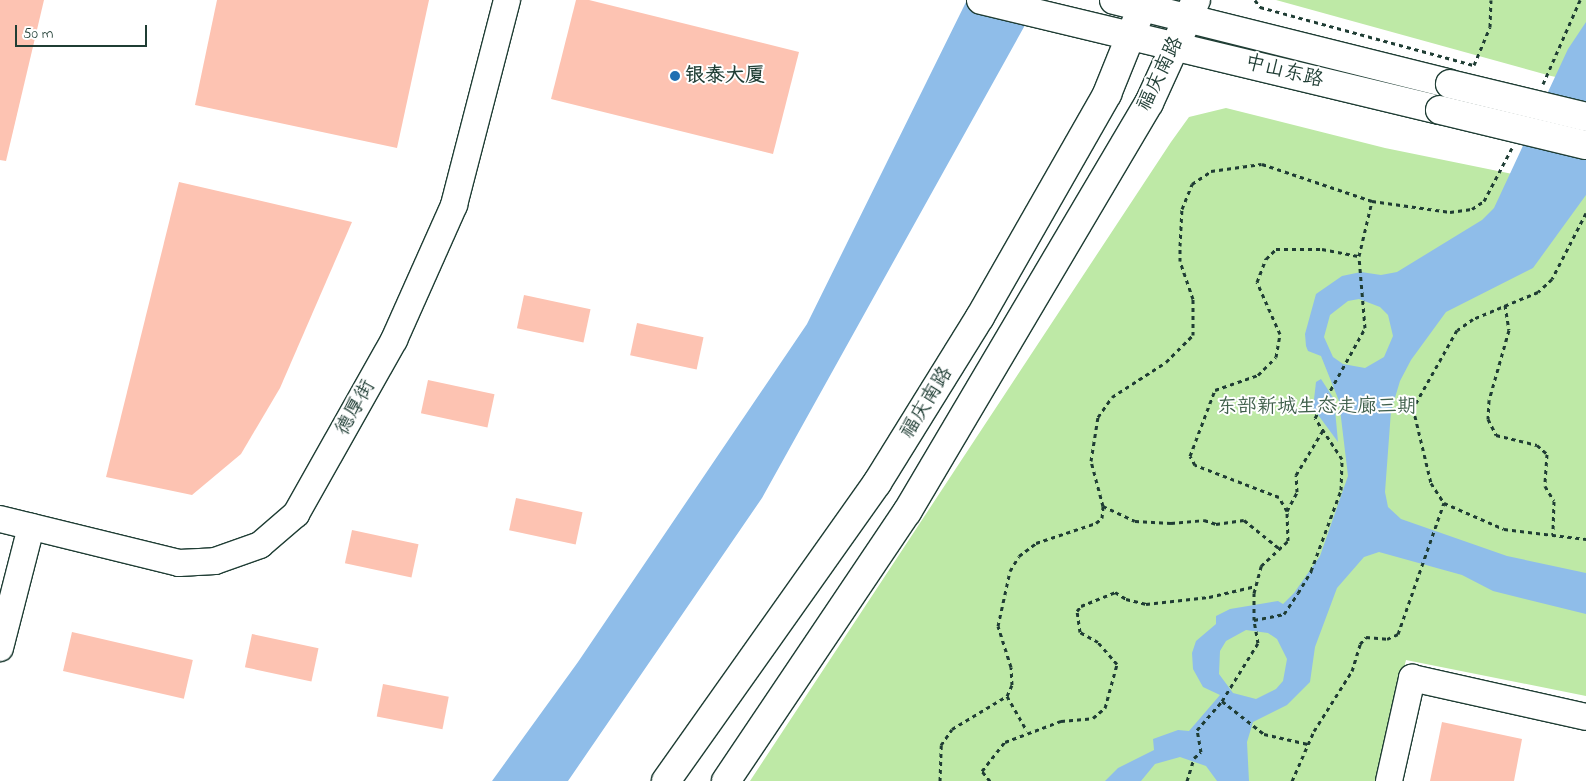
<!DOCTYPE html>
<html>
<head>
<meta charset="utf-8">
<style>
  body { margin:0 }
  #map { position:relative; width:1586px; height:781px; overflow:hidden; background:#fff; font-family:"Indie Flower","LXGW WenKai TC",sans-serif }
  div>[style] { position:absolute }
  .green>* { inset:0; background:#bee9a6 }
  .water>* { inset:0; background:#8fbde9 }
  .building>* { inset:0; background:#fdc3b2; transform-origin:0 0 }
  .path>* { height:3px; margin-top:-1.5px; transform-origin:0; background:repeating-linear-gradient(90deg,#1f3d34 0 4px,transparent 0 8px) }
  .roads { filter:drop-shadow(1px 0 #1f3d34) drop-shadow(-1px 0 #1f3d34) drop-shadow(0 1px #1f3d34) drop-shadow(0 -1px #1f3d34) }
  .secondary>* { height:26px; margin:-13px; padding:0 13px; transform-origin:13px; border-radius:13px; background:#fff }
  .primary>* { height:28px; margin:-14px; padding:0 14px; transform-origin:14px; border-radius:14px; background:#fff }
  .bridges { filter:drop-shadow(1px 0 #1f3d34) drop-shadow(-1px 0 #1f3d34) drop-shadow(0 1px #1f3d34) drop-shadow(0 -1px #1f3d34) }
  .primary-bridge>* { height:28px; margin:-14px; padding:0 14px; transform-origin:14px; border-radius:14px; background:#fff }
  .dots>* { width:14px; height:14px; translate:-50% -50%; box-sizing:border-box; border:2px solid #fff; border-radius:50% }
  span { translate:-50% -50%; white-space:nowrap; text-align:center; line-height:1.15; -webkit-text-stroke:4px #fff; paint-order:stroke }
  .street-label { font-size:20px; color:#1f3d34 }
  .poi-label { font-size:20px; color:#1f3d34; font-weight:700 }
  .left { translate:0 -50%; text-align:left }
  .park-label { font-size:20px; color:#3f5f4b }
  .scale { position:absolute; left:15px; top:25px; width:132px; height:22px; box-sizing:border-box; border:2px solid #1f3d34; border-top:0; padding-left:6px; font-size:15px; line-height:18px; white-space:nowrap; color:#1f3d34; -webkit-text-stroke:4px #fff; paint-order:stroke }
</style>
</head>
<body>
<div id="map">
  <div class="green">
    <i style="clip-path:polygon(1276px 0,1586px 0,1586px 83px,1551px 76px)"></i>
    <i style="clip-path:polygon(1226px 108px,1385px 148px,1586px 189px,1586px 696px,1406px 660px,1376px 781px,750px 781px,1171px 142px,1189px 117px)"></i>
  </div>
  <div class="water">
    <i style="clip-path:polygon(967px 0,1039px 0,762px 498px,568px 781px,492px 781px,578px 662px,807px 324px)"></i>
    <i style="clip-path:polygon(evenodd,1586px 22px,1586px 195px,1533px 268px,1446px 312px,1411px 360px,1400px 381px,1391px 411px,1385px 492px,1388px 507px,1401px 519px,1507px 556px,1586px 573px,1586px 614px,1493px 591px,1462px 575px,1379px 552px,1364px 557px,1337px 588px,1315px 647px,1310px 682px,1287px 705px,1253px 722px,1247px 742px,1249px 781px,1217px 781px,1206px 766px,1180px 757px,1155px 764px,1141px 781px,1105px 781px,1118px 768px,1154px 750px,1153px 739px,1178px 730px,1189px 731px,1220px 695px,1203px 687px,1193px 669px,1192px 653px,1196px 641px,1216px 624px,1216px 616px,1230px 609px,1278px 601px,1283px 604px,1294px 593px,1320px 556px,1348px 476px,1339px 401px,1321px 356px,1308px 351px,1306px 346px,1305px 334px,1316px 294px,1342px 276px,1361px 272px,1381px 275px,1397px 272px,1482px 220px,1494px 208px,1568px 49px,1586px 22px,1359px 299px,1380px 307px,1388px 315px,1393px 336px,1384px 357px,1365px 368px,1343px 364px,1333px 357px,1324px 337px,1330px 315px,1348px 301px,1359px 299px,1586px 22px,1246px 630px,1268px 633px,1277px 639px,1287px 659px,1283px 681px,1276px 689px,1256px 699px,1233px 693px,1219px 674px,1220px 651px,1226px 641px,1246px 630px)"></i>
    <i style="clip-path:polygon(1321px 379px,1334px 399px,1338px 442px,1313px 408px,1316px 382px)"></i>
  </div>
  <div class="building">
    <i style="clip-path:polygon(0 0,44px 0,6px 161px,0 160px)"></i>
    <i style="clip-path:polygon(217px 0,429px 0,397px 148px,195px 105px)"></i>
    <i style="clip-path:polygon(576px 0,589px 0,799px 52px,773px 154px,551px 99px)"></i>
    <i style="clip-path:polygon(179px 182px,352px 222px,280px 388px,241px 454px,192px 495px,106px 477px)"></i>
    <i style="left:524px;top:295px;width:68px;height:34px;rotate:12deg"></i>
    <i style="left:637px;top:323px;width:68px;height:33px;rotate:12deg"></i>
    <i style="left:428px;top:380px;width:68px;height:34px;rotate:12deg"></i>
    <i style="left:516px;top:498px;width:68px;height:33px;rotate:12deg"></i>
    <i style="left:352px;top:530px;width:68px;height:34px;rotate:12deg"></i>
    <i style="left:72px;top:632px;width:124px;height:40px;rotate:13deg"></i>
    <i style="left:252px;top:634px;width:68px;height:34px;rotate:12deg"></i>
    <i style="left:383px;top:684px;width:67px;height:33px;rotate:11deg"></i>
    <i style="clip-path:polygon(1442px 722px,1522px 739px,1514px 781px,1430px 781px)"></i>
  </div>
  <div class="path">
    <i style="left:1255px;top:0;width:9px;rotate:54deg"></i>
    <i style="left:1260px;top:7px;width:222px;rotate:15.2deg"></i>
    <i style="left:1474px;top:65px;width:41px;rotate:-67.2deg"></i>
    <i style="left:1490px;top:27px;width:27px;rotate:-88deg"></i>
    <i style="left:1543px;top:84px;width:92px;rotate:-66.2deg"></i>
    <i style="left:1586px;top:213px;width:74px;rotate:117.3deg"></i>
    <i style="left:1552px;top:279px;width:19px;rotate:137deg"></i>
    <i style="left:1538px;top:292px;width:70px;rotate:157.4deg"></i>
    <i style="left:1473px;top:319px;width:19px;rotate:145deg"></i>
    <i style="left:1457px;top:330px;width:90px;rotate:119.4deg"></i>
    <i style="left:1413px;top:408px;width:77px;rotate:76.5deg"></i>
    <i style="left:1431px;top:483px;width:24px;rotate:57deg"></i>
    <i style="left:1444px;top:503px;width:65px;rotate:23.4deg"></i>
    <i style="left:1504px;top:529px;width:83px;rotate:7deg"></i>
    <i style="left:1505px;top:305px;width:25px;rotate:81deg"></i>
    <i style="left:1509px;top:330px;width:73px;rotate:105.9deg"></i>
    <i style="left:1489px;top:400px;width:19px;rotate:93deg"></i>
    <i style="left:1488px;top:419px;width:18px;rotate:63deg"></i>
    <i style="left:1496px;top:435px;width:42px;rotate:13.7deg"></i>
    <i style="left:1537px;top:445px;width:13px;rotate:42deg"></i>
    <i style="left:1547px;top:454px;width:32px;rotate:94deg"></i>
    <i style="left:1545px;top:486px;width:17px;rotate:59deg"></i>
    <i style="left:1554px;top:501px;width:34px;rotate:92deg"></i>
    <i style="left:1103px;top:506px;width:35px;rotate:25deg"></i>
    <i style="left:1135px;top:521px;width:36px;rotate:3deg"></i>
    <i style="left:1171px;top:523px;width:33px;rotate:-5deg"></i>
    <i style="left:1204px;top:520px;width:13px;rotate:18deg"></i>
    <i style="left:1216px;top:524px;width:28px;rotate:-8deg"></i>
    <i style="left:1244px;top:520px;width:46px;rotate:38.9deg"></i>
    <i style="left:1287px;top:511px;width:16px;rotate:-120deg"></i>
    <i style="left:1279px;top:497px;width:90px;rotate:-159.1deg"></i>
    <i style="left:1195px;top:465px;width:10px;rotate:-119deg"></i>
    <i style="left:1190px;top:456px;width:71px;rotate:-69.3deg"></i>
    <i style="left:1215px;top:390px;width:46px;rotate:-19.2deg"></i>
    <i style="left:1258px;top:375px;width:25px;rotate:-45deg"></i>
    <i style="left:1276px;top:357px;width:23px;rotate:-80deg"></i>
    <i style="left:1280px;top:334px;width:57px;rotate:-113.9deg"></i>
    <i style="left:1257px;top:282px;width:25px;rotate:-69deg"></i>
    <i style="left:1266px;top:259px;width:14px;rotate:-45deg"></i>
    <i style="left:1276px;top:249px;width:46px"></i>
    <i style="left:1322px;top:249px;width:38px;rotate:11deg"></i>
    <i style="left:1254px;top:620px;width:31px;rotate:-11deg"></i>
    <i style="left:1284px;top:614px;width:25px;rotate:-56deg"></i>
    <i style="left:1298px;top:593px;width:26px;rotate:-59deg"></i>
    <i style="left:1311px;top:571px;width:86px;rotate:-69.7deg"></i>
    <i style="left:1341px;top:490px;width:31px;rotate:-88deg"></i>
    <i style="left:1342px;top:459px;width:49px;rotate:-123.4deg"></i>
    <i style="left:1315px;top:418px;width:103px;rotate:-60.9deg"></i>
    <i style="left:1365px;top:328px;width:72px;rotate:-94.8deg"></i>
    <i style="left:1359px;top:256px;width:57px;rotate:-76.7deg"></i>
    <i style="left:1007px;top:696px;width:40px;rotate:60.3deg"></i>
    <i style="left:1222px;top:701px;width:53px;rotate:38.2deg"></i>
    <i style="left:1264px;top:734px;width:45px;rotate:12.8deg"></i>
    <i style="left:940px;top:781px;width:36px;rotate:-88deg"></i>
    <i style="left:941px;top:745px;width:19px;rotate:-55deg"></i>
    <i style="left:952px;top:729px;width:64px;rotate:-31deg"></i>
    <i style="left:1007px;top:696px;width:12px;rotate:-66deg"></i>
    <i style="left:1012px;top:685px;width:18px;rotate:-93deg"></i>
    <i style="left:1011px;top:667px;width:43px;rotate:-107.6deg"></i>
    <i style="left:998px;top:626px;width:56px;rotate:-77.7deg"></i>
    <i style="left:1010px;top:571px;width:17px;rotate:-59deg"></i>
    <i style="left:1019px;top:556px;width:21px;rotate:-37deg"></i>
    <i style="left:1036px;top:543px;width:63px;rotate:-18.4deg"></i>
    <i style="left:1096px;top:523px;width:8px;rotate:-40deg"></i>
    <i style="left:1102px;top:518px;width:12px;rotate:-85deg"></i>
    <i style="left:1103px;top:506px;width:47px;rotate:-104.9deg"></i>
    <i style="left:1091px;top:461px;width:45px;rotate:-81deg"></i>
    <i style="left:1098px;top:417px;width:24px;rotate:-55deg"></i>
    <i style="left:1112px;top:397px;width:64px;rotate:-32.9deg"></i>
    <i style="left:1166px;top:362px;width:38px;rotate:-45deg"></i>
    <i style="left:1193px;top:335px;width:36px;rotate:-90deg"></i>
    <i style="left:1193px;top:299px;width:40px;rotate:-108.9deg"></i>
    <i style="left:1180px;top:261px;width:15px;rotate:-90deg"></i>
    <i style="left:1180px;top:246px;width:37px;rotate:-87deg"></i>
    <i style="left:1182px;top:209px;width:27px;rotate:-68deg"></i>
    <i style="left:1192px;top:184px;width:23px;rotate:-34deg"></i>
    <i style="left:1211px;top:171px;width:51px;rotate:-7.8deg"></i>
    <i style="left:1262px;top:164px;width:116px;rotate:18.6deg"></i>
    <i style="left:1372px;top:201px;width:79px;rotate:8deg"></i>
    <i style="left:1450px;top:212px;width:22px;rotate:-8deg"></i>
    <i style="left:1472px;top:209px;width:14px;rotate:-34deg"></i>
    <i style="left:1484px;top:201px;width:60px;rotate:-62.2deg"></i>
    <i style="left:990px;top:781px;width:13px;rotate:-129deg"></i>
    <i style="left:982px;top:771px;width:37px;rotate:-52deg"></i>
    <i style="left:1005px;top:742px;width:60px;rotate:-20.6deg"></i>
    <i style="left:1061px;top:721px;width:32px;rotate:-5deg"></i>
    <i style="left:1093px;top:718px;width:16px;rotate:-40deg"></i>
    <i style="left:1105px;top:708px;width:46px;rotate:-74.7deg"></i>
    <i style="left:1117px;top:664px;width:29px;rotate:-131deg"></i>
    <i style="left:1098px;top:642px;width:21px;rotate:-151deg"></i>
    <i style="left:1080px;top:632px;width:21px;rotate:-98deg"></i>
    <i style="left:1077px;top:611px;width:6px;rotate:-51deg"></i>
    <i style="left:1081px;top:606px;width:37px;rotate:-22deg"></i>
    <i style="left:1115px;top:592px;width:13px;rotate:32deg"></i>
    <i style="left:1126px;top:599px;width:21px;rotate:14deg"></i>
    <i style="left:1146px;top:604px;width:63px;rotate:-6.3deg"></i>
    <i style="left:1209px;top:597px;width:48px;rotate:-13.2deg"></i>
    <i style="left:1187px;top:781px;width:24px;rotate:-73deg"></i>
    <i style="left:1194px;top:758px;width:9px;rotate:-41deg"></i>
    <i style="left:1201px;top:752px;width:22px;rotate:-100deg"></i>
    <i style="left:1197px;top:730px;width:38px;rotate:-49deg"></i>
    <i style="left:1222px;top:701px;width:68px;rotate:-58.2deg"></i>
    <i style="left:1258px;top:643px;width:23px;rotate:-100deg"></i>
    <i style="left:1254px;top:620px;width:27px;rotate:-90deg"></i>
    <i style="left:1254px;top:593px;width:28px;rotate:-75deg"></i>
    <i style="left:1261px;top:566px;width:37px;rotate:-43deg"></i>
    <i style="left:1288px;top:541px;width:30px;rotate:-92deg"></i>
    <i style="left:1287px;top:511px;width:21px;rotate:-62deg"></i>
    <i style="left:1297px;top:492px;width:17px;rotate:-93deg"></i>
    <i style="left:1296px;top:475px;width:52px;rotate:-59deg"></i>
    <i style="left:1292px;top:781px;width:55px;rotate:-66.3deg"></i>
    <i style="left:1314px;top:731px;width:71px;rotate:-57.7deg"></i>
    <i style="left:1352px;top:671px;width:28px;rotate:-73deg"></i>
    <i style="left:1360px;top:644px;width:9px;rotate:-49deg"></i>
    <i style="left:1366px;top:637px;width:21px;rotate:5deg"></i>
    <i style="left:1387px;top:639px;width:12px;rotate:-24deg"></i>
    <i style="left:1398px;top:634px;width:139px;rotate:-70.7deg"></i>
  </div>
  <div class="roads">
    <div class="secondary">
      <i style="left:0;top:519px;width:184px;rotate:13.8deg"></i>
      <i style="left:179px;top:563px;width:36px;rotate:-3deg"></i>
      <i style="left:215px;top:561px;width:48px;rotate:-19.6deg"></i>
      <i style="left:260px;top:545px;width:48px;rotate:-40.7deg"></i>
      <i style="left:296px;top:514px;width:200px;rotate:-60.6deg"></i>
      <i style="left:394px;top:340px;width:148px;rotate:-66deg"></i>
      <i style="left:454px;top:205px;width:212px;rotate:-75.5deg"></i>
      <i style="left:0;top:648px;width:125px;rotate:-75.6deg"></i>
      <i style="left:1389px;top:781px;width:106px;rotate:-77.4deg"></i>
      <i style="left:1412px;top:678px;width:178px;rotate:12.6deg"></i>
    </div>
    <div class="primary">
      <i style="left:981px;top:0;width:472px;rotate:13.5deg"></i>
      <i style="left:1114px;top:0;width:346px;rotate:14deg"></i>
      <i style="left:666px;top:781px;width:365px;rotate:-54.7deg"></i>
      <i style="left:877px;top:483px;width:195px;rotate:-58.2deg"></i>
      <i style="left:980px;top:317px;width:257px;rotate:-60.3deg"></i>
      <i style="left:1107px;top:94px;width:101px;rotate:-68deg"></i>
      <i style="left:726px;top:781px;width:324px;rotate:-56.1deg"></i>
      <i style="left:907px;top:512px;width:475px;rotate:-59.4deg"></i>
      <i style="left:1149px;top:103px;width:113px;rotate:-65.5deg"></i>
    </div>
  </div>
  <div class="bridges">
    <div class="primary-bridge">
      <i style="left:1450px;top:84px;width:140px;rotate:13.6deg"></i>
      <i style="left:1440px;top:110px;width:150px;rotate:13.5deg"></i>
    </div>
  </div>
  <div class="dots">
    <i style="left:675px;top:76px;background:#1f6fb2"></i>
  </div>
  <div class="street-label">
    <span style="left:1284px;top:72px;rotate:14deg">中山东路</span>
    <span style="left:1161px;top:74px;rotate:-64deg">福庆南路</span>
    <span style="left:927px;top:403px;rotate:-58deg">福庆南路</span>
    <span style="left:356px;top:408px;rotate:-61deg">德厚街</span>
  </div>
  <div class="poi-label">
    <span class="left" style="left:685px;top:76px">银泰大厦</span>
  </div>
  <div class="park-label">
    <span style="left:1317px;top:407px">东部新城生态走廊三期</span>
  </div>
  <div class="scale">50 m</div>
</div>
</body>
</html>
